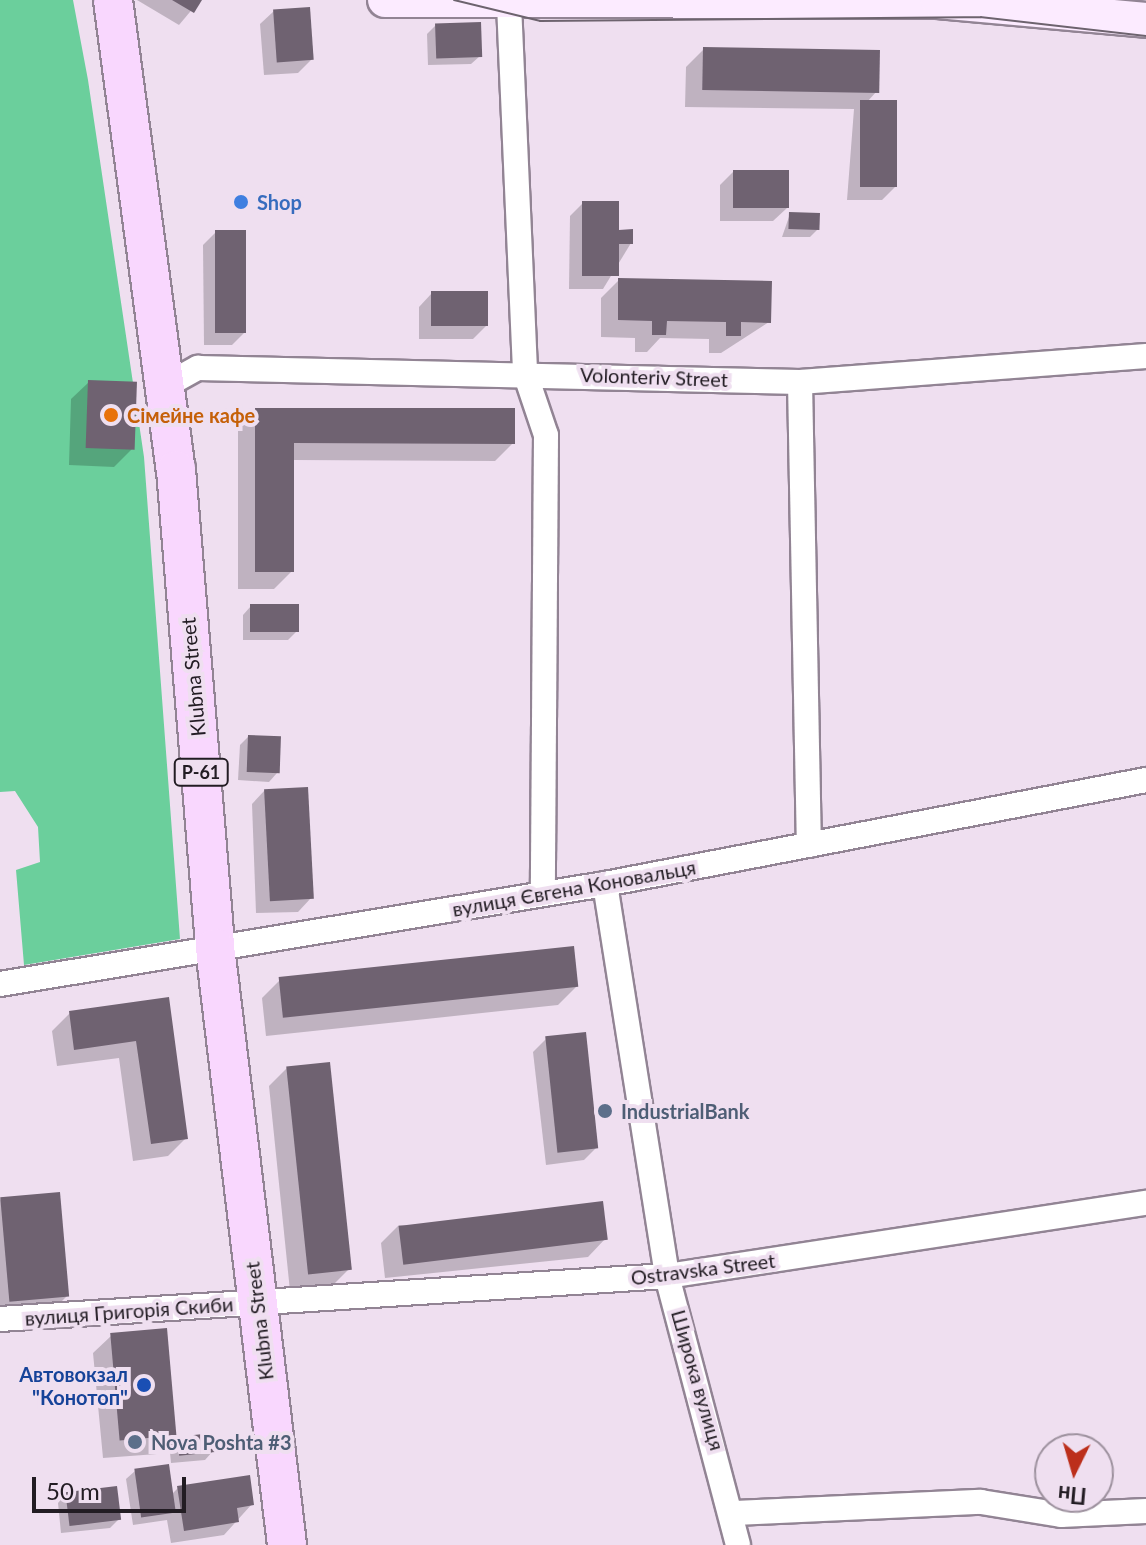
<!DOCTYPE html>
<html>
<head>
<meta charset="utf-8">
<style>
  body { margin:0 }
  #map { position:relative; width:1146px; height:1545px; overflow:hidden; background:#efdff0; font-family:Lato,sans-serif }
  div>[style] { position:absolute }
  .green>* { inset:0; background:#6bcf9c }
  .shadow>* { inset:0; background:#0003 }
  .building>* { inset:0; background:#6f6271; transform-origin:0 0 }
  .roads { filter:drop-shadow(2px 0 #928494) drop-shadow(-2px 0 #928494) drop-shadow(0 2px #928494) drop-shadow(0 -2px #928494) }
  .street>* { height:24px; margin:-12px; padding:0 12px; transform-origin:12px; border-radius:12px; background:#fff }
  .secondary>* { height:34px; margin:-17px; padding:0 17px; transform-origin:17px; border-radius:17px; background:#fcebff }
  .primary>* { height:38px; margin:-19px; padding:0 19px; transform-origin:19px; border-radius:19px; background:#f9d7fe }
  .tram>* { height:2px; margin:-1px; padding:0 1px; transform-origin:1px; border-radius:1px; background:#6d636e }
  .dots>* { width:22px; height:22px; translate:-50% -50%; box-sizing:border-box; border:4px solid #efdff0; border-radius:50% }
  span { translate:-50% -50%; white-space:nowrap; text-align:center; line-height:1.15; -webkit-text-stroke:8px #efdff0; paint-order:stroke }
  .shield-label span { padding:2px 6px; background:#efdff0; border:2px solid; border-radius:6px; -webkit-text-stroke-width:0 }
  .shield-label { font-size:18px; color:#221c23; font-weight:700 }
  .shop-label { font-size:20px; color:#366cbe; font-weight:700 }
  .left { translate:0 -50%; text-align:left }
  .street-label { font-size:20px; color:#221c23 }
  .food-label { font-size:20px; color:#c56008; font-weight:700 }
  .service-label { font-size:20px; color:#4e5e75; font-weight:700 }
  .transit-label { font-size:20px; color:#164399; font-weight:700 }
  .right { translate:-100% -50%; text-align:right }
  .north { position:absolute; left:1034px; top:1433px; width:80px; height:80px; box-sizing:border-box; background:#efdff0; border:2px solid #9d919e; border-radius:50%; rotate:185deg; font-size:22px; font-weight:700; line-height:32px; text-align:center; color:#221c23 }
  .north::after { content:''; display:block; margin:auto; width:28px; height:36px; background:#bc2f1b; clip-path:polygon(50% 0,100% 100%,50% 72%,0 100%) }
  .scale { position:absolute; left:32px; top:1477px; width:154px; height:36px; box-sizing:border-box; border:4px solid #221c23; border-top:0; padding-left:10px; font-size:24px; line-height:28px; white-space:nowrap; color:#221c23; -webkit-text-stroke:6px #efdff0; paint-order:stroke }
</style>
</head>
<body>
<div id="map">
  <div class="green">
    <i style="clip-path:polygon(0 0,73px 0,88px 80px,144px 457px,180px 939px,24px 965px,16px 870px,40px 862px,38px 827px,15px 791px,0 792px)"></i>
  </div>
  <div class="shadow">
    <i style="clip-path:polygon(137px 0,200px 0,179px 25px)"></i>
    <i style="clip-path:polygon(274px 11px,312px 59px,298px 73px,264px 75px,260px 24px)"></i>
    <i style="clip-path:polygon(436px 25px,480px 56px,471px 64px,428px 65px,427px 34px)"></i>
    <i style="clip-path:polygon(704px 49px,877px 91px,867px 102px,895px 187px,882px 200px,847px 200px,854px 109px,685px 107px,686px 67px)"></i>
    <i style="clip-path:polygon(733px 172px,787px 208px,773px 221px,720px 221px,720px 185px)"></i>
    <i style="clip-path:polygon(583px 203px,631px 243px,603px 289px,569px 289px,570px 216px)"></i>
    <i style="clip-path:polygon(790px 214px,818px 229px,810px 237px,782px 237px)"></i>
    <i style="clip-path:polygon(216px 232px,246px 331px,232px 345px,204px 345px,203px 245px)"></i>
    <i style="clip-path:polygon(619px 280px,769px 322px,721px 353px,709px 353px,709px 339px,660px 338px,647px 352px,635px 352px,635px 338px,601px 337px,601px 298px)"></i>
    <i style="clip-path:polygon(432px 293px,487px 325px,473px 339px,419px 339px,419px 307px)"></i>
    <i style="clip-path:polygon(89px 382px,132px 449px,114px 467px,69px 465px,71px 399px)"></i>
    <i style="clip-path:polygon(256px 410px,513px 443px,495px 461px,292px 460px,292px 571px,274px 589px,238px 589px,238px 428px)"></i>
    <i style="clip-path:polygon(251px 606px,297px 631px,288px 640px,243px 640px,243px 615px)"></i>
    <i style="clip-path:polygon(248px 737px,277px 773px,269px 782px,238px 780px,240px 745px)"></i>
    <i style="clip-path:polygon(265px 790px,311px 898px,298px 912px,256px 913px,252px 804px)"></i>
    <i style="clip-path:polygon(280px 980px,576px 987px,558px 1005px,266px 1036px,262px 998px)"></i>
    <i style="clip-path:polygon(167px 999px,186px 1138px,168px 1156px,133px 1161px,119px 1058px,57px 1066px,52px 1031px,70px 1013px)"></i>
    <i style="clip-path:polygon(546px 1039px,597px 1147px,584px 1160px,546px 1165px,533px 1052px)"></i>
    <i style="clip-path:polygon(287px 1068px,349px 1269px,331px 1287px,290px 1291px,269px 1086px)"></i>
    <i style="clip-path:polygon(0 1199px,67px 1296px,49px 1314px,0 1318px)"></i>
    <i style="clip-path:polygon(399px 1225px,605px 1239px,588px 1257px,385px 1278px,381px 1243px)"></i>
    <i style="clip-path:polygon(166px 1331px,175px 1439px,212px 1435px,213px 1451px,205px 1460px,171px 1463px,169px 1442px,157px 1454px,103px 1458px,93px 1353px,111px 1336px)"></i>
    <i style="clip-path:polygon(135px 1471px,171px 1495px,178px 1488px,252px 1504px,224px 1535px,171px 1543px,167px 1520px,133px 1525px,126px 1479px)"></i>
    <i style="clip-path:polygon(66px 1494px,119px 1519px,110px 1528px,61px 1533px,58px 1503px)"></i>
  </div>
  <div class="building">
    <i style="clip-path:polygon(172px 0,202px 0,194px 13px)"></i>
    <i style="left:310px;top:7px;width:53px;height:37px;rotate:86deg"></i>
    <i style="left:481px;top:22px;width:35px;height:46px;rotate:88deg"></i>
    <i style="left:703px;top:47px;width:177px;height:43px;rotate:1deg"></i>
    <i style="left:860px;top:100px;width:37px;height:87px"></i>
    <i style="left:733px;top:170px;width:56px;height:38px"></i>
    <i style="clip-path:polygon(582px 201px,619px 201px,619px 230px,633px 229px,633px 244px,619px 244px,619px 276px,582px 276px)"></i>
    <i style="left:789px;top:212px;width:31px;height:17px;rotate:2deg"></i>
    <i style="left:215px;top:230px;width:31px;height:103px"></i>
    <i style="clip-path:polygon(618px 278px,772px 281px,771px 323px,741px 322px,741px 336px,726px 336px,726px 322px,667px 321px,666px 335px,652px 335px,652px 321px,618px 320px)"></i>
    <i style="left:431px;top:291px;width:57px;height:35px"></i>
    <i style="left:88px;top:380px;width:49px;height:68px;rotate:2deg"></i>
    <i style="clip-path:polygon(255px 408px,515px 408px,515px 444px,294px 443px,294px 572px,255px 572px)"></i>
    <i style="left:250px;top:604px;width:49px;height:28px"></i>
    <i style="left:248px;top:735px;width:33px;height:37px;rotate:2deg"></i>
    <i style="left:308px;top:787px;width:112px;height:44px;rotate:87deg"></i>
    <i style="left:574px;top:946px;width:41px;height:297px;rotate:84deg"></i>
    <i style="clip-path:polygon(169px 997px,188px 1139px,151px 1144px,136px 1041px,74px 1050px,69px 1011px)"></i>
    <i style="left:586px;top:1032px;width:117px;height:41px;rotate:84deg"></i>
    <i style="left:330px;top:1062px;width:209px;height:44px;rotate:84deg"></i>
    <i style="left:60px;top:1192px;width:105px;height:60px;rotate:85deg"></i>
    <i style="left:603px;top:1201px;width:39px;height:206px;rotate:83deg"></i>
    <i style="left:167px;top:1328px;width:108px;height:57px;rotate:85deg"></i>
    <i style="left:213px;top:1433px;width:19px;height:36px;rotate:84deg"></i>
    <i style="left:169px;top:1464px;width:49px;height:35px;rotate:82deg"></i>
    <i style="clip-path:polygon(250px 1475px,254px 1505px,237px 1508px,239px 1522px,184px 1531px,177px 1486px)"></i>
    <i style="left:117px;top:1486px;width:34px;height:52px;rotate:83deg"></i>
  </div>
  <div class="roads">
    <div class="street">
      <i style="left:509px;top:4px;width:369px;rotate:87.5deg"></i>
      <i style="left:525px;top:373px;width:65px;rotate:71.3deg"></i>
      <i style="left:546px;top:435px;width:459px;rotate:90.4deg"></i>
      <i style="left:800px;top:382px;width:463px;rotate:88.9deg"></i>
      <i style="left:165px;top:386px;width:38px;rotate:-29deg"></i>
      <i style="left:198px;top:368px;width:602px;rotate:1.33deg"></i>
      <i style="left:800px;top:382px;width:347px;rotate:-4.3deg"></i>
      <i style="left:605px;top:884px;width:397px;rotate:81deg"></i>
      <i style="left:667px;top:1276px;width:278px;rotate:75.2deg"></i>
      <i style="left:0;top:984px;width:613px;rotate:-9.39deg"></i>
      <i style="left:605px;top:884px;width:551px;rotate:-10.88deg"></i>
      <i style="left:0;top:1319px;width:668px;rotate:-3.69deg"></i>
      <i style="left:667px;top:1276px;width:485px;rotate:-8.7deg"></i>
      <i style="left:735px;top:1513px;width:246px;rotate:-2.6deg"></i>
      <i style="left:981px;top:1502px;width:81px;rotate:9.2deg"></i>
      <i style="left:1061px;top:1515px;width:85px;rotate:-2.7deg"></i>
    </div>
    <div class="secondary">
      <i style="left:385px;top:0;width:553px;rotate:0.1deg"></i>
      <i style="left:938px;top:1px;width:209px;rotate:5.2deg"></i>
    </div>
    <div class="primary">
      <i style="left:113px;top:0;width:474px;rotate:82.4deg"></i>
      <i style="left:176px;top:470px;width:480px;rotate:85.3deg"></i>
      <i style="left:215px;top:948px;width:601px;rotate:83.12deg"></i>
    </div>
  </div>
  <div class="tram">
    <i style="left:454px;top:0;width:89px;rotate:13.7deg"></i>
    <i style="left:540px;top:21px;width:441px;rotate:-0.5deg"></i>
    <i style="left:981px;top:17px;width:166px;rotate:6.6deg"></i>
  </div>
  <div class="dots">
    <i style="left:241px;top:202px;background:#3f7fe0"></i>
    <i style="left:111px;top:415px;background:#e8710a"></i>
    <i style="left:605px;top:1111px;background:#5c6f8a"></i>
    <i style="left:144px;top:1385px;background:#1a4fb4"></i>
    <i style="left:135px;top:1442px;background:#5c6f8a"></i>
  </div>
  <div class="shield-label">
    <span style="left:201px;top:772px">Р-61</span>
  </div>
  <div class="shop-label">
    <span class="left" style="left:257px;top:202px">Shop</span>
  </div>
  <div class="street-label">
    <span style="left:654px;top:377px;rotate:2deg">Volonteriv Street</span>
    <span style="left:193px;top:677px;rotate:-95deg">Klubna Street</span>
    <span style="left:574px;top:888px;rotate:-10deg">вулиця Євгена Коновальця</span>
    <span style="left:703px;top:1269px;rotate:-7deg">Ostravska Street</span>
    <span style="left:129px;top:1311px;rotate:-4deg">вулиця Григорія Скиби</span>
    <span style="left:259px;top:1321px;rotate:-97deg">Klubna Street</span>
    <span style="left:698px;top:1380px;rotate:74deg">Широка вулиця</span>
  </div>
  <div class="food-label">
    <span class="left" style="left:127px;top:415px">Сімейне кафе</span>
  </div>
  <div class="service-label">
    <span class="left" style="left:621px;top:1111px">IndustrialBank</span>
    <span class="left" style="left:151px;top:1442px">Nova Poshta #3</span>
  </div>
  <div class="transit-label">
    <span class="right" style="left:128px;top:1386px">Автовокзал<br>"Конотоп"</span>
  </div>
  <div class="north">Пн</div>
  <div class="scale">50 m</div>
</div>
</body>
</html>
